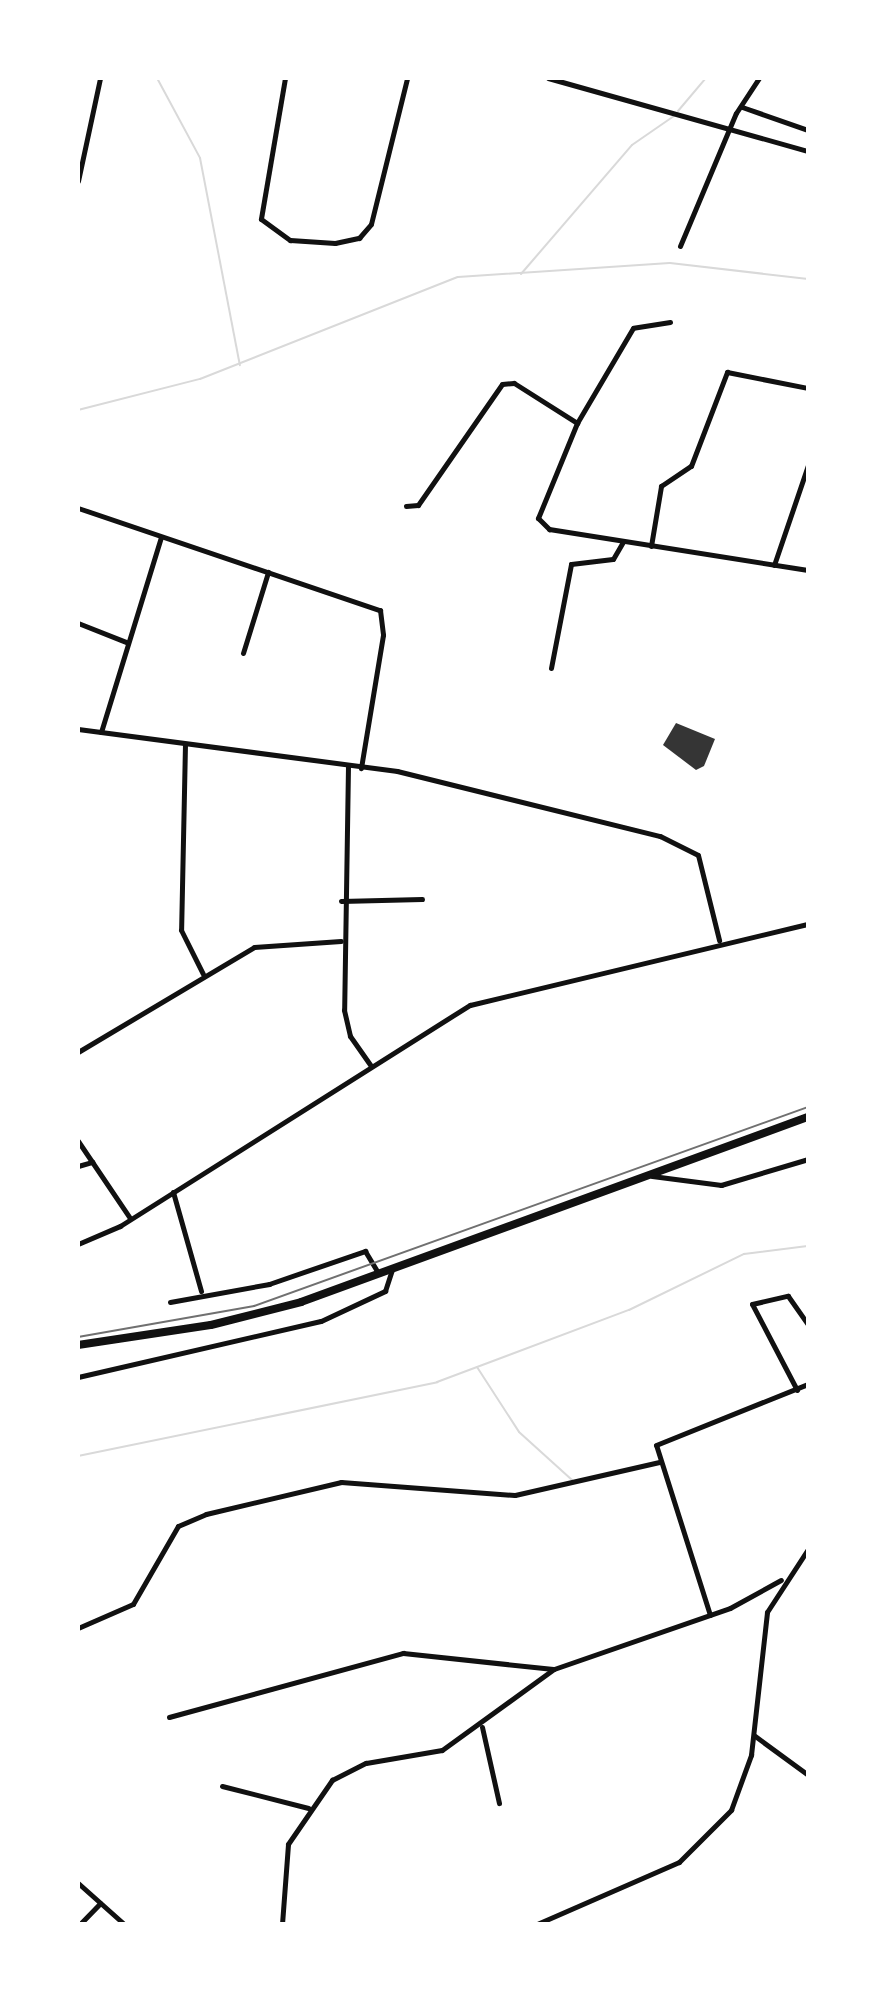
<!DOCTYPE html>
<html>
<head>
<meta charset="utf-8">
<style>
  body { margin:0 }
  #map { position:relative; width:886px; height:2002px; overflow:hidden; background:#fff; font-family:"Fira Sans Condensed",sans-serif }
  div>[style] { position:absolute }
  .stream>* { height:2px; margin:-1px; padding:0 1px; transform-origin:1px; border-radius:1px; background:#d9d9d9 }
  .building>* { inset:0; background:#353535 }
  .minor>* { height:5px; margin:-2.5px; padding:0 2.5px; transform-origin:2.5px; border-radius:2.5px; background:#111 }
  .trunk>* { height:8px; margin:-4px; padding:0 4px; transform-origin:4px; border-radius:4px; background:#111 }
  .rail>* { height:2px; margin:-1px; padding:0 1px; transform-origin:1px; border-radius:1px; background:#707070 }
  span { translate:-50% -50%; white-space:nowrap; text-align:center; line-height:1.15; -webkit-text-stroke:6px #fff; paint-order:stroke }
  .frame { position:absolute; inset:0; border:80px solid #fff; pointer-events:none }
</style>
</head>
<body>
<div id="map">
  <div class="stream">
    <i style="left:157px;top:78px;width:91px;rotate:61.7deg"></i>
    <i style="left:200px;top:158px;width:211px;rotate:79.1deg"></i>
    <i style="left:678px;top:111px;width:43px;rotate:-49.7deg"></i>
    <i style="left:521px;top:274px;width:170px;rotate:-49.3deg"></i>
    <i style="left:632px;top:145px;width:51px;rotate:-34.6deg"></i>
    <i style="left:78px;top:410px;width:126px;rotate:-14.3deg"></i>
    <i style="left:200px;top:379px;width:277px;rotate:-21.6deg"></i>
    <i style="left:458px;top:277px;width:212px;rotate:-3.8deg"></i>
    <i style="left:670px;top:263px;width:139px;rotate:6.6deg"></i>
    <i style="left:477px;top:1367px;width:77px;rotate:57.1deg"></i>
    <i style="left:519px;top:1432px;width:72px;rotate:42.2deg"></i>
    <i style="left:78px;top:1456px;width:367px;rotate:-11.6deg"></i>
    <i style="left:437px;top:1382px;width:205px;rotate:-20.6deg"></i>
    <i style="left:629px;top:1310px;width:128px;rotate:-26deg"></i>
    <i style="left:744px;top:1254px;width:64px;rotate:-7.1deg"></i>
  </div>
  <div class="building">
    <i style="clip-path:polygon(676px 723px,715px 739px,704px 766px,696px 770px,663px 745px)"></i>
  </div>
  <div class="minor">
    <i style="left:285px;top:78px;width:143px;rotate:99.7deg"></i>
    <i style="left:261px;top:219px;width:36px;rotate:36deg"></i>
    <i style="left:290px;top:240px;width:45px;rotate:3.8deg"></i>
    <i style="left:335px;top:243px;width:25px;rotate:-12deg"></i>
    <i style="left:359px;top:238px;width:18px;rotate:-49deg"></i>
    <i style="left:371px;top:224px;width:150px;rotate:-76.1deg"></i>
    <i style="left:548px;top:78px;width:270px;rotate:15.7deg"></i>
    <i style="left:742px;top:107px;width:70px;rotate:19.2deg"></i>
    <i style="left:78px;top:181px;width:105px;rotate:-77.9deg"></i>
    <i style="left:680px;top:246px;width:144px;rotate:-67.2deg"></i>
    <i style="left:736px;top:113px;width:42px;rotate:-56.7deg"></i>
    <i style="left:670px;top:322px;width:37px;rotate:171deg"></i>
    <i style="left:633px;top:328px;width:110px;rotate:120.5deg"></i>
    <i style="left:577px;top:423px;width:103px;rotate:112.3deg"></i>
    <i style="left:538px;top:518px;width:16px;rotate:45deg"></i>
    <i style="left:549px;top:529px;width:262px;rotate:9deg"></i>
    <i style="left:406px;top:506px;width:12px;rotate:-5deg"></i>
    <i style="left:418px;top:505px;width:147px;rotate:-55.2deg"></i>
    <i style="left:502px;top:384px;width:12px;rotate:-5deg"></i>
    <i style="left:514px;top:383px;width:75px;rotate:32.4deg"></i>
    <i style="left:78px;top:508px;width:319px;rotate:18.7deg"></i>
    <i style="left:380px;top:610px;width:25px;rotate:83deg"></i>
    <i style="left:383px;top:635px;width:135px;rotate:99.4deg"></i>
    <i style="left:651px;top:546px;width:61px;rotate:-80.5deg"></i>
    <i style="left:661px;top:486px;width:36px;rotate:-34deg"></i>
    <i style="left:691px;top:466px;width:101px;rotate:-69deg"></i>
    <i style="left:727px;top:372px;width:83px;rotate:11.2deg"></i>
    <i style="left:774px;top:565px;width:106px;rotate:-71.2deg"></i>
    <i style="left:78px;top:623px;width:52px;rotate:21.6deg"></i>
    <i style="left:243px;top:653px;width:85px;rotate:-72.8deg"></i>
    <i style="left:551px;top:668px;width:106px;rotate:-79.1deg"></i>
    <i style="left:571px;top:564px;width:42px;rotate:-6.8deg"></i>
    <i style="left:613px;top:559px;width:20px;rotate:-60deg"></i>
    <i style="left:78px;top:729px;width:322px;rotate:7.5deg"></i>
    <i style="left:397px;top:771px;width:271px;rotate:13.9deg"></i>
    <i style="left:660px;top:836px;width:42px;rotate:26.6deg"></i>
    <i style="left:698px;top:855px;width:88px;rotate:76.1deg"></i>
    <i style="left:101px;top:732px;width:204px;rotate:-72.9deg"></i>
    <i style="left:185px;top:744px;width:186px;rotate:91.2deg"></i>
    <i style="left:181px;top:930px;width:49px;rotate:63.4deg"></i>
    <i style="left:348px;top:766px;width:244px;rotate:90.9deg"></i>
    <i style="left:344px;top:1010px;width:27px;rotate:77deg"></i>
    <i style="left:350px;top:1036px;width:37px;rotate:55deg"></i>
    <i style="left:341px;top:901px;width:81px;rotate:-1.4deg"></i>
    <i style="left:78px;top:1052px;width:205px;rotate:-30.8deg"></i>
    <i style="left:254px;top:947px;width:87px;rotate:-3.9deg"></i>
    <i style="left:78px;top:1141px;width:93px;rotate:56deg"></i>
    <i style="left:78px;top:1166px;width:15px;rotate:-16deg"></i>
    <i style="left:652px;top:1176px;width:70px;rotate:7.4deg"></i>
    <i style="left:721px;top:1185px;width:91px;rotate:-16.6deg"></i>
    <i style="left:173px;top:1192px;width:103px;rotate:74.2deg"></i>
    <i style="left:78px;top:1244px;width:46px;rotate:-23.2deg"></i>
    <i style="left:120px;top:1226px;width:414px;rotate:-32.3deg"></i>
    <i style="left:470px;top:1005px;width:348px;rotate:-13.5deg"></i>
    <i style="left:170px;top:1302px;width:101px;rotate:-10.3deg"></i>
    <i style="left:269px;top:1284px;width:102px;rotate:-19deg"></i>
    <i style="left:365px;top:1251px;width:26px;rotate:59deg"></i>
    <i style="left:78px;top:1377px;width:249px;rotate:-13deg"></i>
    <i style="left:321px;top:1321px;width:71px;rotate:-25.1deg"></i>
    <i style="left:385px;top:1291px;width:23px;rotate:-72deg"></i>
    <i style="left:797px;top:1390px;width:97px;rotate:-117.6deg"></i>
    <i style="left:752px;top:1304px;width:37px;rotate:-13deg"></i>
    <i style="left:788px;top:1296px;width:35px;rotate:55deg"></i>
    <i style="left:710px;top:1615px;width:178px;rotate:-107.6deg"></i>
    <i style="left:656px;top:1445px;width:164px;rotate:-21.9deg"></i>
    <i style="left:78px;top:1628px;width:60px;rotate:-23.6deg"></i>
    <i style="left:133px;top:1604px;width:90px;rotate:-60deg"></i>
    <i style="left:178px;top:1526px;width:30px;rotate:-23deg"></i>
    <i style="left:206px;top:1514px;width:139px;rotate:-13.3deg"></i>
    <i style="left:341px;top:1482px;width:174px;rotate:4.3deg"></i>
    <i style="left:515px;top:1495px;width:148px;rotate:-12.9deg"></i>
    <i style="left:169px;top:1717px;width:243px;rotate:-15.3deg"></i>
    <i style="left:403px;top:1653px;width:151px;rotate:6.1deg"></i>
    <i style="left:482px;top:1727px;width:78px;rotate:77.4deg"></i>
    <i style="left:755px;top:1736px;width:66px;rotate:36.3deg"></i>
    <i style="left:222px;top:1786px;width:89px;rotate:14.3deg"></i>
    <i style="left:78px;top:1883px;width:62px;rotate:41.7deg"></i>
    <i style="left:80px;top:1924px;width:29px;rotate:-46deg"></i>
    <i style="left:282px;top:1924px;width:80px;rotate:-85.7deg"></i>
    <i style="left:288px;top:1844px;width:78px;rotate:-55.5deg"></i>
    <i style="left:332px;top:1780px;width:38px;rotate:-27deg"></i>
    <i style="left:366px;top:1763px;width:77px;rotate:-9.7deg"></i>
    <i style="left:442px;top:1750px;width:138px;rotate:-35.9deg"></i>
    <i style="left:554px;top:1669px;width:186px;rotate:-19.1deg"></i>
    <i style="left:730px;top:1608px;width:58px;rotate:-28.8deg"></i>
    <i style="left:537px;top:1924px;width:155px;rotate:-23.6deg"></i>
    <i style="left:679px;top:1862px;width:74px;rotate:-45deg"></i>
    <i style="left:731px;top:1810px;width:59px;rotate:-70deg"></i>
    <i style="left:751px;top:1755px;width:144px;rotate:-83.6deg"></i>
    <i style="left:767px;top:1612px;width:75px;rotate:-56.9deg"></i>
  </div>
  <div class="trunk">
    <i style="left:78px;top:1345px;width:134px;rotate:-8.6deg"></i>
    <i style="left:211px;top:1325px;width:93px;rotate:-14.3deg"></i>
    <i style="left:301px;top:1302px;width:540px;rotate:-20.05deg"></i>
  </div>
  <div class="rail">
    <i style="left:78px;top:1337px;width:179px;rotate:-10deg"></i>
    <i style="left:254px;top:1306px;width:589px;rotate:-19.76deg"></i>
  </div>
  <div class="frame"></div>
</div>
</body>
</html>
